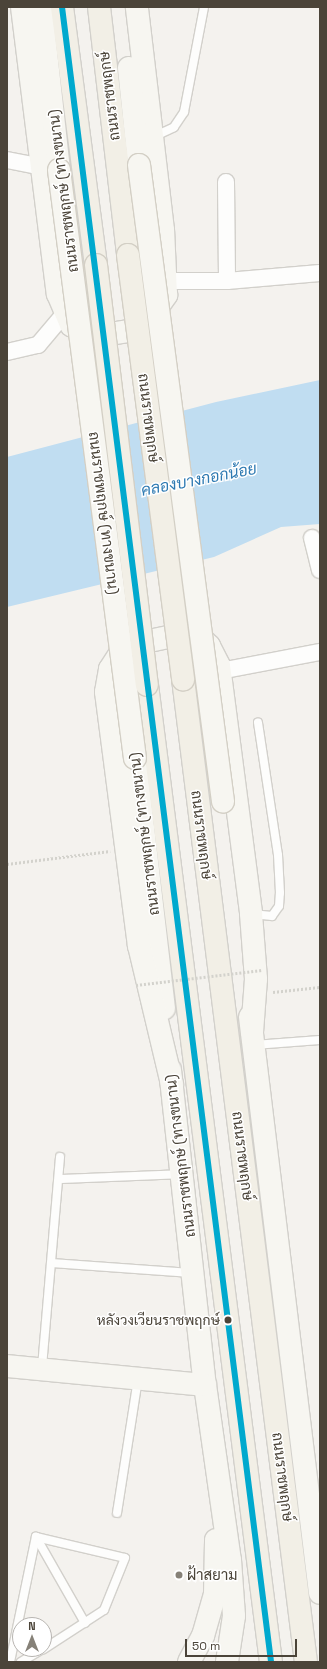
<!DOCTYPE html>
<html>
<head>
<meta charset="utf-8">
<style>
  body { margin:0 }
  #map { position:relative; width:327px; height:1669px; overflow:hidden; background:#f4f2ee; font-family:"Space Grotesk",Sarabun,sans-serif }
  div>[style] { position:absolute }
  .water>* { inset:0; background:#c0ddf1 }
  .path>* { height:2.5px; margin-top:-1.25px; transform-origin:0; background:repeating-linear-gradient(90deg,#d3d2cc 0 2px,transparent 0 4px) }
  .roads { filter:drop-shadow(1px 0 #d2d0cb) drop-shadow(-1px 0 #d2d0cb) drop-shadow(0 1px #d2d0cb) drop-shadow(0 -1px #d2d0cb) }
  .lane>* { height:8px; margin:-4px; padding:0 4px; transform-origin:4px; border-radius:4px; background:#fdfdfc }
  .street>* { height:16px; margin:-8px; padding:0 8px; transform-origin:8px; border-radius:8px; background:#fdfdfc }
  .secondary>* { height:22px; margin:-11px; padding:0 11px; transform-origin:11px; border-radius:11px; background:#f7f6f1 }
  .primary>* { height:22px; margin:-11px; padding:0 11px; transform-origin:11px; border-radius:11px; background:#f2efe6 }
  .path-bridge>* { height:2.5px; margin-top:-1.25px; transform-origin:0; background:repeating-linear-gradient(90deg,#d3d2cc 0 2px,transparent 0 4px) }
  .bridges { filter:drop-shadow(1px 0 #d3cfc5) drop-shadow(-1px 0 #d3cfc5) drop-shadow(0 1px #d3cfc5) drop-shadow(0 -1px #d3cfc5) }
  .secondary-bridge>* { height:22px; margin:-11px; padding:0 11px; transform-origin:11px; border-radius:11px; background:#f7f6f1 }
  .primary-bridge>* { height:22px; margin:-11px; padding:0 11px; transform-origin:11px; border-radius:11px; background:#f2efe6 }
  .bus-1>* { height:6px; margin:-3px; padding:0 3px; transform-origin:3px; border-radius:3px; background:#00a9ce }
  .dots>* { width:11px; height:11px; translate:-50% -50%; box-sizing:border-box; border:2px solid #fff; border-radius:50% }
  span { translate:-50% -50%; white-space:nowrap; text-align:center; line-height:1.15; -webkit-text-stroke:3px #fff; paint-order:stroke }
  .bus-label { font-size:14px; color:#4b4439 }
  .right { translate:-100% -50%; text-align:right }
  .street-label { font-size:15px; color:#4b4439 }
  .poi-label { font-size:15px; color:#4b4439 }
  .left { translate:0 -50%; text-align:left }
  .water-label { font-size:16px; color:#2e7ab2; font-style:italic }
  .frame { position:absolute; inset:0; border:8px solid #4b4439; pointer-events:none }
  .north { position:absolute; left:12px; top:1617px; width:40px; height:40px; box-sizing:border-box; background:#fff; border:1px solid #b7b4b0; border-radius:50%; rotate:0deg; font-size:11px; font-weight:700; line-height:16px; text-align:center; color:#4b4439 }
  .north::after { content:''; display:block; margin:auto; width:14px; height:18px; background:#868178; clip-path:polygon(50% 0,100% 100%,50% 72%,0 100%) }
  .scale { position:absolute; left:185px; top:1639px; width:112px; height:18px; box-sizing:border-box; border:2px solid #4b4439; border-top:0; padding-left:5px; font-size:12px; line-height:14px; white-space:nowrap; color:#4b4439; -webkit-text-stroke:3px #fff; paint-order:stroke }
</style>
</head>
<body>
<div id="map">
  <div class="water">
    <i style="clip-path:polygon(320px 380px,320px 524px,281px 527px,214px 557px,7px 607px,7px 457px,216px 402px)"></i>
  </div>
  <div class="path">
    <i style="left:7px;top:864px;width:104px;rotate:-7.2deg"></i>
    <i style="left:273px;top:992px;width:47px;rotate:-6.1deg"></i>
  </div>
  <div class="roads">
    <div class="lane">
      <i style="left:153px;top:137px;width:23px;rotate:-25deg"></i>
      <i style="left:174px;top:127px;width:18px;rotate:-56deg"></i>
      <i style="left:184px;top:112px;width:107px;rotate:-79.2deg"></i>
      <i style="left:252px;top:914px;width:20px;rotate:6deg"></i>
      <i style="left:272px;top:916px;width:12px;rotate:-55deg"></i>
      <i style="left:279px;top:906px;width:13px;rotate:-86deg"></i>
      <i style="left:280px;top:893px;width:38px;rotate:-93deg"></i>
      <i style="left:278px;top:855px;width:134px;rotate:-98.6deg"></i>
      <i style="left:254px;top:1045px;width:66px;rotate:-4.3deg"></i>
      <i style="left:59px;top:1179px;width:122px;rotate:-2.3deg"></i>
      <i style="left:52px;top:1263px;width:139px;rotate:4.1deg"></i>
      <i style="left:42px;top:1367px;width:211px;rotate:-85.1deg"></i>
      <i style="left:117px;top:1513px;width:136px;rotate:-81.1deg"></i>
      <i style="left:36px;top:1537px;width:99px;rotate:60.3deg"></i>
      <i style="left:10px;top:1662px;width:128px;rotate:-78.3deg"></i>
      <i style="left:36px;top:1537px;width:91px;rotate:13.3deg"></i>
      <i style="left:125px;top:1558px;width:56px;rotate:112deg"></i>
      <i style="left:104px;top:1610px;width:72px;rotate:147deg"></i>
      <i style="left:21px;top:1662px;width:26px;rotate:-31deg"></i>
    </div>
    <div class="street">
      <i style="left:7px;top:160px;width:37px;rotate:11deg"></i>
      <i style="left:226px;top:182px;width:99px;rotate:89.4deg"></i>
      <i style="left:167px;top:281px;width:60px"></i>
      <i style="left:227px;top:281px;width:93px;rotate:-4.9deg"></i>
      <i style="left:7px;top:352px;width:32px;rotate:-13deg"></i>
      <i style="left:38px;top:345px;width:42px;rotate:-49.8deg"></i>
      <i style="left:312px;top:538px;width:33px;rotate:76deg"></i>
      <i style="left:220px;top:671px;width:102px;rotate:-10.8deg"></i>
    </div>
    <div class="secondary">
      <i style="left:22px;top:7px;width:289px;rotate:82.9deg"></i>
      <i style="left:58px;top:294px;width:34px;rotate:67deg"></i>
      <i style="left:71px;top:325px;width:28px;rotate:23deg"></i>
      <i style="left:97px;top:336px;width:36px;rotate:-9deg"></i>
      <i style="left:133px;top:330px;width:17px;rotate:-31deg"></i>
      <i style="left:148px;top:321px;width:32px;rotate:-55deg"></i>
      <i style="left:166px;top:295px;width:65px;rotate:-92.6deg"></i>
      <i style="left:163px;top:230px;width:225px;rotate:-96.7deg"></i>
      <i style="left:41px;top:7px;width:164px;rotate:83.7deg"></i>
      <i style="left:129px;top:68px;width:98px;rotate:84.1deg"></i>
      <i style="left:135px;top:758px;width:252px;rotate:83.4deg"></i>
      <i style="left:250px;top:1017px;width:580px;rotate:83.07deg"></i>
      <i style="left:170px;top:1070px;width:317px;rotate:83.7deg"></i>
      <i style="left:205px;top:1385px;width:177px;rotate:81.9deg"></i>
      <i style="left:230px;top:1560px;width:56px;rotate:85.9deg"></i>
      <i style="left:234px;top:1616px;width:47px;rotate:98.7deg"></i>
      <i style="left:172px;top:1084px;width:142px;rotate:-103.4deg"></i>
      <i style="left:139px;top:946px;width:256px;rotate:-97.4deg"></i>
      <i style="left:106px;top:692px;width:23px;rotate:-80deg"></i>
      <i style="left:110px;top:669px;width:20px;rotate:-57deg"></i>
      <i style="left:121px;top:652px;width:16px;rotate:-30deg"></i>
      <i style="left:135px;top:644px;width:53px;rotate:-11.9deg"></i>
      <i style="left:187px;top:633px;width:14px;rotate:17deg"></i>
      <i style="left:200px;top:637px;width:13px;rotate:45deg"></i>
      <i style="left:209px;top:646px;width:22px;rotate:63deg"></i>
      <i style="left:219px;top:666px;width:250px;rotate:82.6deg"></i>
      <i style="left:251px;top:914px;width:65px;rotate:85.6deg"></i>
      <i style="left:256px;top:979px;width:53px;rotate:94.3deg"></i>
      <i style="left:7px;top:1366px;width:199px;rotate:5.5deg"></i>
      <i style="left:189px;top:1662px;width:30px;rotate:-62deg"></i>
      <i style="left:203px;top:1636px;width:44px;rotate:-74.1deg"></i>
      <i style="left:215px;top:1594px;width:54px;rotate:-88.9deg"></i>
    </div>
    <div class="primary">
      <i style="left:62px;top:7px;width:260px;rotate:82.5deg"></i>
      <i style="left:99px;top:7px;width:250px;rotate:83.3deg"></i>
      <i style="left:183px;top:679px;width:991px;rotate:82.87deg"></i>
      <i style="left:147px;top:685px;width:985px;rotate:82.77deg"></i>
    </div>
  </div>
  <div class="path-bridge">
    <i style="left:136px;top:985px;width:127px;rotate:-6.8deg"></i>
  </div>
  <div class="bridges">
    <div class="secondary-bridge">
      <i style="left:139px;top:165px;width:642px;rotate:82.48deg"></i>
      <i style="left:59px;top:170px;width:593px;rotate:82.64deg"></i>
    </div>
    <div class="primary-bridge">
      <i style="left:128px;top:255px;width:428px;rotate:82.6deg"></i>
      <i style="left:96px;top:265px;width:423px;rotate:83.1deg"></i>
    </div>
  </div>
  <div class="bus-1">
    <i style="left:62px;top:7px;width:1668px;rotate:82.8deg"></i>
  </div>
  <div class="dots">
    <i style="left:228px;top:1320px;background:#4b4439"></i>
    <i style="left:179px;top:1575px;background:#868178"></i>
  </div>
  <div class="bus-label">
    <span class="right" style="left:220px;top:1320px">หลังวงเวียนราชพฤกษ์</span>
  </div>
  <div class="street-label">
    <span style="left:109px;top:96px;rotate:-97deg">ถนนราชพฤกษ์</span>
    <span style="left:63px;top:191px;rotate:-97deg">ถนนราชพฤกษ์ (ทางขนาน)</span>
    <span style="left:149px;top:418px;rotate:83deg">ถนนราชพฤกษ์</span>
    <span style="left:104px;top:513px;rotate:83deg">ถนนราชพฤกษ์ (ทางขนาน)</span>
    <span style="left:144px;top:834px;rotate:-97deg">ถนนราชพฤกษ์ (ทางขนาน)</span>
    <span style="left:202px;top:835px;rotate:83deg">ถนนราชพฤกษ์</span>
    <span style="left:180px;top:1156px;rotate:-97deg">ถนนราชพฤกษ์ (ทางขนาน)</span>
    <span style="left:243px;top:1156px;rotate:83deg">ถนนราชพฤกษ์</span>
    <span style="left:283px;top:1477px;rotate:83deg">ถนนราชพฤกษ์</span>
  </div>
  <div class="poi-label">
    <span class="left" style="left:187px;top:1575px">ฝ้าสยาม</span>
  </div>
  <div class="water-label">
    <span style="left:199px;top:480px;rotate:-11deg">คลองบางกอกน้อย</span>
  </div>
  <div class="frame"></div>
  <div class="north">N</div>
  <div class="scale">50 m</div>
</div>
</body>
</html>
